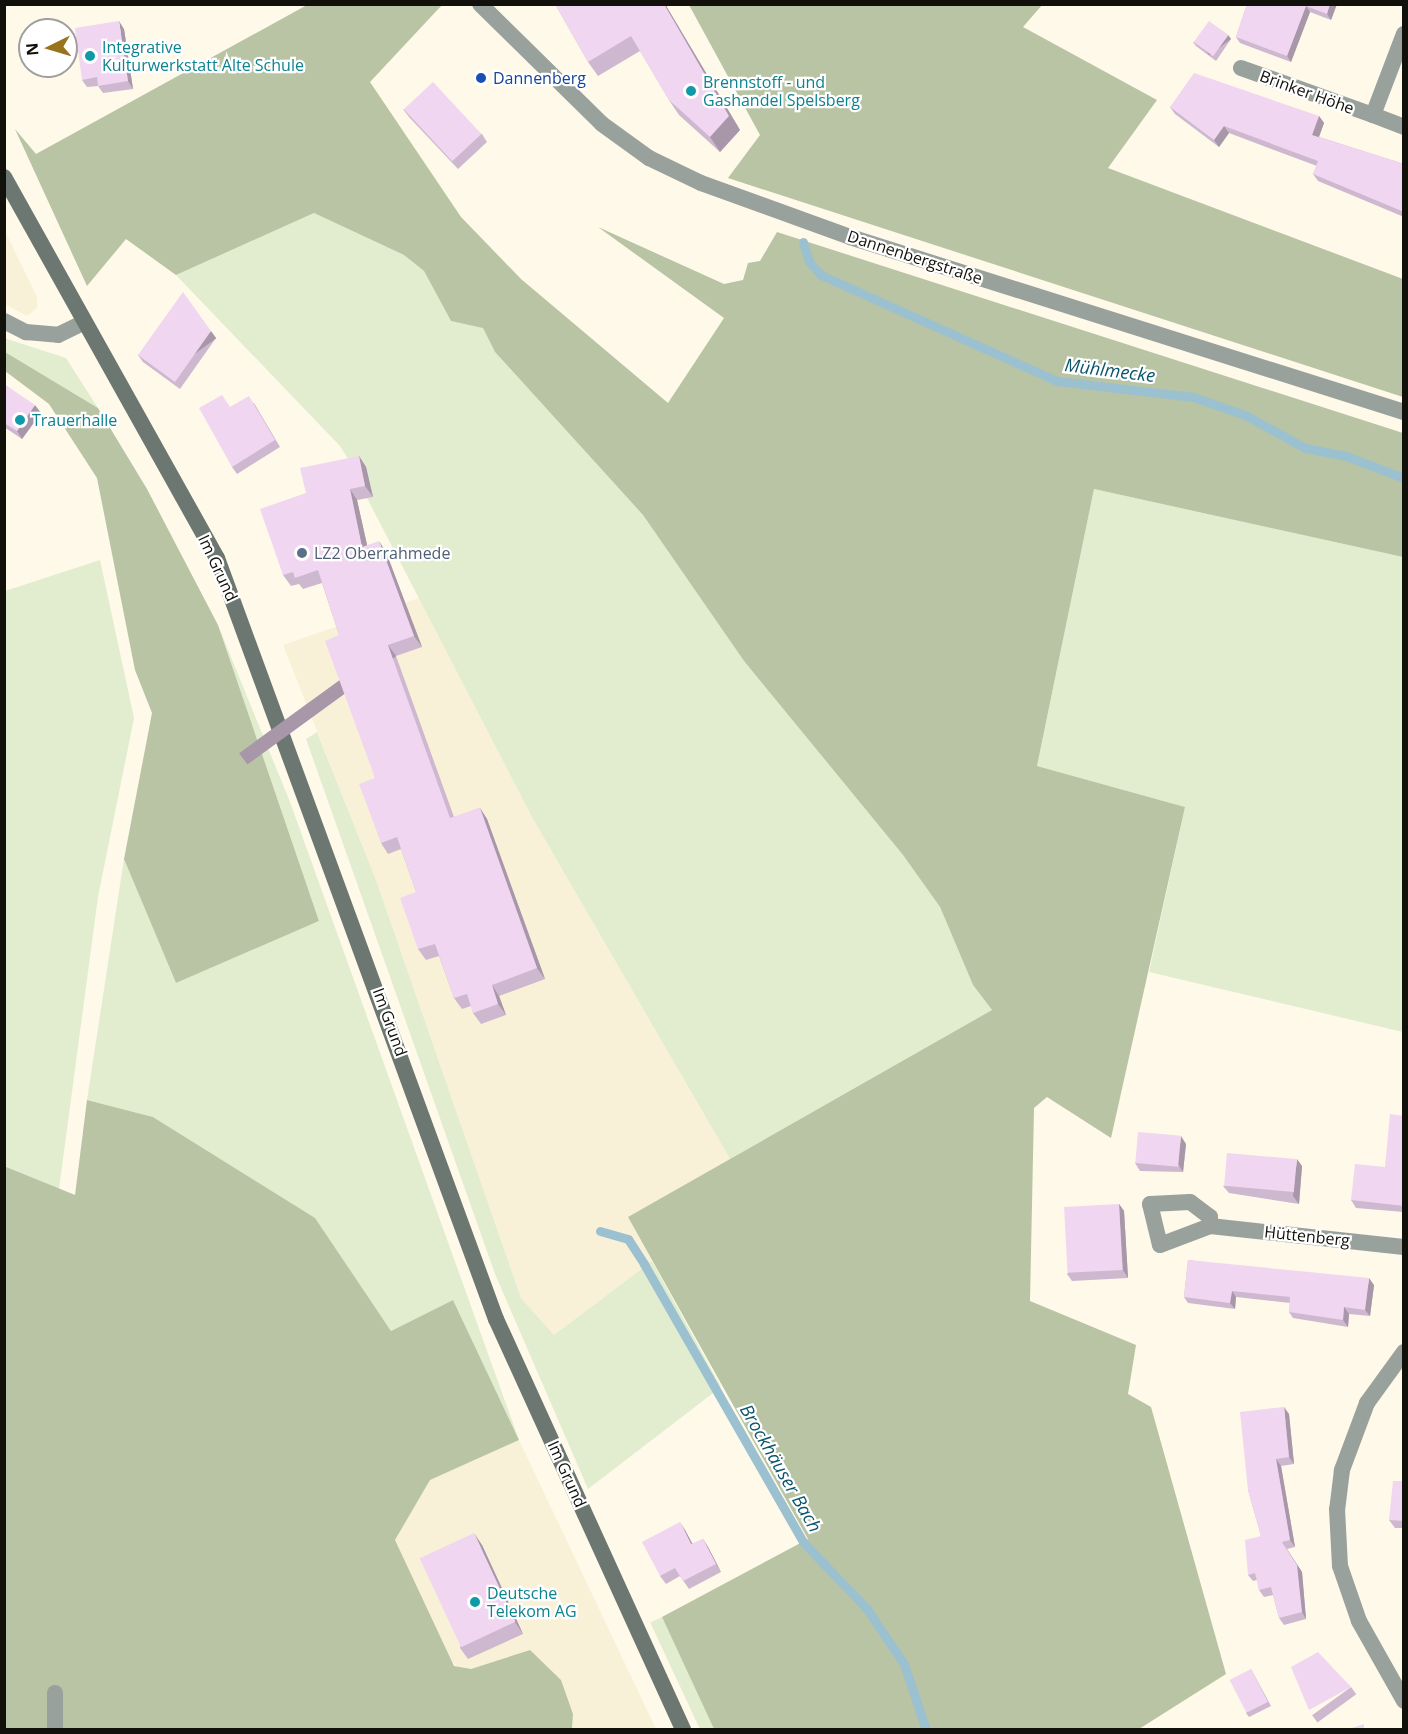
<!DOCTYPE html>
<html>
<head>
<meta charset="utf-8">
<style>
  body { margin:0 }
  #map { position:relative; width:1408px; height:1734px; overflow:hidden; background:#fef9e8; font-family:"Open Sans",sans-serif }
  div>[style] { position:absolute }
  .built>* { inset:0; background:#f8f1d8 }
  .green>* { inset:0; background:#e2edd0; transform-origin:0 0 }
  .forest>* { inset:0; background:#b8c4a4 }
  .stream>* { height:9px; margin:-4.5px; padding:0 4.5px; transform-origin:4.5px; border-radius:4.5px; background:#9bc1d1 }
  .minor>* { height:16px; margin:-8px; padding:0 8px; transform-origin:8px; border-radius:8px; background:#99a19d }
  .secondary>* { height:16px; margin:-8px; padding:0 8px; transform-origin:8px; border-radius:8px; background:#6c7772 }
  .wall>* { inset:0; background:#ceb8cf; transform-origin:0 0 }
  .shaded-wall>* { inset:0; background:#a896a9; transform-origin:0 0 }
  .building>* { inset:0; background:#f0d6f1; transform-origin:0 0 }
  .dots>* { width:16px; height:16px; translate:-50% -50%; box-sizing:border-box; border:3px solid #fff; border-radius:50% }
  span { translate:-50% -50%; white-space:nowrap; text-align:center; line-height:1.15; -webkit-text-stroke:4.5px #fff; paint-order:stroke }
  .culture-label { font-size:16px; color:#0d838f }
  .left { translate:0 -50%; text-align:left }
  .transit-label { font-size:16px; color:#164399 }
  .street-label { font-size:16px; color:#11100a }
  .service-label { font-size:16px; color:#4e5e75 }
  .water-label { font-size:18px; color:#0a556c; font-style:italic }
  .frame { position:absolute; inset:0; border:6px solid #11100a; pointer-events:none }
  .north { position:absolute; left:18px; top:18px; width:60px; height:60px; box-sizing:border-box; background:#fff; border:2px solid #a09f9d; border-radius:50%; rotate:265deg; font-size:16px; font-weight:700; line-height:24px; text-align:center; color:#11100a }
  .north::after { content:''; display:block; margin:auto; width:21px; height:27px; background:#99741f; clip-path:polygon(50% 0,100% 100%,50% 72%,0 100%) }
</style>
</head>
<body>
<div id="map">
  <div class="built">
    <i style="clip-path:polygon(4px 229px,37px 297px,37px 308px,27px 316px,5px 304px)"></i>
    <i style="clip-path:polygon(419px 598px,533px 819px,730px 1159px,628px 1217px,652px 1261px,554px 1335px,521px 1298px,376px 880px,283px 645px)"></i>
    <i style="clip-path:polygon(519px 1440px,656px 1729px,572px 1729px,573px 1713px,530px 1650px,471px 1669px,460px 1669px,449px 1659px,395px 1540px,430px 1480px)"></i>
  </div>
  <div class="green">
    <i style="clip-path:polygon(314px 213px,404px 255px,424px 271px,451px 321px,483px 327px,495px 352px,643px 515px,744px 661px,903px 855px,940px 907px,973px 985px,992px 1010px,730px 1159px,533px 819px,367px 498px,372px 497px,340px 446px,176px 275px)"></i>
    <i style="clip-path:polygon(4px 338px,66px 358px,98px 408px,5px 352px)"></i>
    <i style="clip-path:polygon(1094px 489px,1403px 557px,1403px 1032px,1149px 972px,1185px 807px,1037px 766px)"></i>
    <i style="clip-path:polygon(100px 560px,134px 718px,98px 897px,59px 1189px,5px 1166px,5px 591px)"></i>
    <i style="clip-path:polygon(218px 625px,290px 802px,519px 1440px,453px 1300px,391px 1331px,314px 1218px,153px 1117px,87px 1100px,124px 859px,176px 983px,319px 921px)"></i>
    <i style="clip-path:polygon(317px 732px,376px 880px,521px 1298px,554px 1335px,652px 1261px,721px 1387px,588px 1489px,495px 1274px,306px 739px)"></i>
    <i style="left:662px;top:1617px;width:123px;height:13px;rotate:65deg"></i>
  </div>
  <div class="forest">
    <i style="clip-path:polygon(307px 5px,442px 5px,370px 82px,461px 217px,521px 279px,668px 403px,724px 318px,598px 227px,724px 284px,743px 280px,748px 263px,760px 261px,777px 232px,1403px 433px,1403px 557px,1094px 489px,1037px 766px,1185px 807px,1111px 1138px,1047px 1097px,1034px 1108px,1030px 1301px,1136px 1345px,1128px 1394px,1151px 1407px,1226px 1674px,1139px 1729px,714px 1729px,662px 1617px,808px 1539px,628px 1217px,992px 1010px,973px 985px,940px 907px,903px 855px,744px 661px,643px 515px,495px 352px,483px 328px,451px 321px,424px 271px,404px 255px,314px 213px,176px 275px,126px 239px,87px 286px,15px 129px,36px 154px)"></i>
    <i style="clip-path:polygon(689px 5px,1042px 5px,1023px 27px,1157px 100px,1108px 168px,1403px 279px,1403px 397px,728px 178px,760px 135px)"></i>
    <i style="clip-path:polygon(5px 352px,98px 408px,147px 489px,218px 625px,319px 921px,176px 983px,124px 859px,152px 713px,135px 670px,97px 478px,49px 404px,5px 371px)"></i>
    <i style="clip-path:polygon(87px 1100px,153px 1117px,315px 1218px,391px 1331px,453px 1300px,519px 1440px,430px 1480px,395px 1540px,454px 1666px,471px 1669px,530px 1650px,561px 1680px,573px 1714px,572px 1729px,5px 1729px,4px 1166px,75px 1195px)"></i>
  </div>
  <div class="stream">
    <i style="left:803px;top:242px;width:21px;rotate:73deg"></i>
    <i style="left:809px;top:262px;width:18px;rotate:47deg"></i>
    <i style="left:821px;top:275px;width:259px;rotate:24.2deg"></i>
    <i style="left:1057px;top:381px;width:137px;rotate:6.7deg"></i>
    <i style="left:1193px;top:397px;width:55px;rotate:19.1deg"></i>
    <i style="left:1245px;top:415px;width:68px;rotate:28.8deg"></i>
    <i style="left:1305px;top:448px;width:42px;rotate:11deg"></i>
    <i style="left:1346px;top:456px;width:62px;rotate:20.8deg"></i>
    <i style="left:600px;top:1231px;width:29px;rotate:16deg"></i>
    <i style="left:628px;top:1239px;width:30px;rotate:57deg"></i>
    <i style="left:644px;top:1264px;width:320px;rotate:60.2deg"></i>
    <i style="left:803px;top:1542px;width:93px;rotate:46.3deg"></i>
    <i style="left:867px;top:1609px;width:66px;rotate:56.1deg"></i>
    <i style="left:904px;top:1664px;width:70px;rotate:71.6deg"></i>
  </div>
  <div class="minor">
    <i style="left:480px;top:4px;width:171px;rotate:44.5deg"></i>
    <i style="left:602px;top:124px;width:58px;rotate:35.9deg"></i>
    <i style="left:649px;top:158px;width:58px;rotate:25.7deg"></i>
    <i style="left:701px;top:183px;width:158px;rotate:19.9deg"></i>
    <i style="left:850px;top:237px;width:581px;rotate:17.53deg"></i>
    <i style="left:1241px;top:68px;width:140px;rotate:19.6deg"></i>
    <i style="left:1373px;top:115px;width:87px;rotate:-69.1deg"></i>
    <i style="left:1373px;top:115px;width:33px;rotate:21deg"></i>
    <i style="left:4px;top:321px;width:25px;rotate:27deg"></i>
    <i style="left:26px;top:332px;width:32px;rotate:5deg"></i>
    <i style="left:58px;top:335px;width:28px;rotate:-26deg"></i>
    <i style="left:1210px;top:1226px;width:9px;rotate:-90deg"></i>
    <i style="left:1210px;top:1217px;width:25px;rotate:-143deg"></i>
    <i style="left:1190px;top:1202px;width:40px;rotate:177.1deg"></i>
    <i style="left:1150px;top:1204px;width:42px;rotate:76.3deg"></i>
    <i style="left:1160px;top:1245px;width:53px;rotate:-20.8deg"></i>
    <i style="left:1210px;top:1226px;width:195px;rotate:6.2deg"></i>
    <i style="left:1404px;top:1352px;width:63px;rotate:126deg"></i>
    <i style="left:1367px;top:1403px;width:72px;rotate:110.5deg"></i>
    <i style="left:1342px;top:1470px;width:39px;rotate:97deg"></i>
    <i style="left:1337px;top:1509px;width:57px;rotate:87deg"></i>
    <i style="left:1340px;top:1566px;width:58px;rotate:70.9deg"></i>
    <i style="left:1359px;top:1621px;width:92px;rotate:60.6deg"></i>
    <i style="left:55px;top:1730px;width:37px;rotate:-90deg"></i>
  </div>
  <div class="secondary">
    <i style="left:4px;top:177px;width:436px;rotate:60.8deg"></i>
    <i style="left:217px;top:558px;width:811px;rotate:69.87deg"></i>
    <i style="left:496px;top:1319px;width:452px;rotate:65.5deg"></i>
  </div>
  <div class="wall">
    <i style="clip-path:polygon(555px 4px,665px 4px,740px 130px,720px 152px,679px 115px,669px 100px,640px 51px,598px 76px,588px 62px)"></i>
    <i style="clip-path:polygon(1247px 4px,1337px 4px,1331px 20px,1310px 12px,1291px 62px,1240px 43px,1236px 37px)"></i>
    <i style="clip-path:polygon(124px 29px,133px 89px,103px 93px,98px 86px,87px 87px,82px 80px)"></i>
    <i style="clip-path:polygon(1228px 35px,1231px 39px,1216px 61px,1196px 46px,1193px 42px)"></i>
    <i style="clip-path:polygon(1170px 107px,1319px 116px,1324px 123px,1319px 137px,1404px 164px,1404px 217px,1318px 181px,1313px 174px,1317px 166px,1229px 133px,1219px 147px,1175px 114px)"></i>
    <i style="clip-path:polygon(403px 109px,482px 134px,487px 142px,458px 169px,409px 117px)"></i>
    <i style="clip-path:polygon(216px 338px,180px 389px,143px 362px,138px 355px)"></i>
    <i style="clip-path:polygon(4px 384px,41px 413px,22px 439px,4px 427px)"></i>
    <i style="clip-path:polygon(254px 403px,280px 447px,237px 474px,232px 467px,230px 407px)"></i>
    <i style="clip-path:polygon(359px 456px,366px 467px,373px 497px,357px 500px,367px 545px,386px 552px,422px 647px,396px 656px,454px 817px,480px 808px,487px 819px,545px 979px,499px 996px,506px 1015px,481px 1024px,473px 1013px,471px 1006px,462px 1009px,454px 998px,439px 956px,426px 960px,418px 949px,416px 892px,401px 849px,388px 854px,381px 843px,375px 778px,339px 635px,322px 583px,303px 589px,299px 584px,291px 586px,283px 575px,306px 493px)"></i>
    <i style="clip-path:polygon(1404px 1116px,1404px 1212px,1356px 1208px,1351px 1200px,1385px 1167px)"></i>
    <i style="clip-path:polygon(1186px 1144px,1183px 1172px,1140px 1171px,1135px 1163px)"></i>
    <i style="clip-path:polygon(1302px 1166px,1299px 1204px,1229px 1193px,1223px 1186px)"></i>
    <i style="clip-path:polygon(1119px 1204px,1124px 1211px,1128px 1278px,1072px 1281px,1067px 1274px)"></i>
    <i style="clip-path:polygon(1188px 1260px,1374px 1285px,1370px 1316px,1349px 1314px,1348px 1327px,1293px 1318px,1289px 1312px,1290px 1303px,1236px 1297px,1235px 1309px,1188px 1303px,1184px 1297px)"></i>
    <i style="clip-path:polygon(1289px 1414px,1294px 1464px,1281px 1466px,1295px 1547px,1287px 1549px,1302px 1572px,1306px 1619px,1284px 1625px,1279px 1618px,1273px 1595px,1264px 1597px,1259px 1590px,1257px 1580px,1253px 1581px,1248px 1575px,1261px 1536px,1248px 1490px)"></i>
    <i style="clip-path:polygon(1404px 1481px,1404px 1528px,1395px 1528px,1389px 1520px)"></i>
    <i style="clip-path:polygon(685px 1530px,692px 1544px,703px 1539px,708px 1547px,721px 1572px,689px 1589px,680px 1576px,666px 1584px,660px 1576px)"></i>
    <i style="clip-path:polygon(482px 1545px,523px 1634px,468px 1659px,460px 1648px)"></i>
    <i style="clip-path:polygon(1251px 1669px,1271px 1706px,1249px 1717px,1246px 1713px)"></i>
    <i style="left:1351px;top:1687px;width:9px;height:48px;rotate:54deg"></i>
  </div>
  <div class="shaded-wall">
    <i style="clip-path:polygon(664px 4px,665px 4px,740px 130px,720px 152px,710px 137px)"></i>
    <i style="clip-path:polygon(1330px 4px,1337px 4px,1331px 20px,1327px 14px)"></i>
    <i style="clip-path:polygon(1306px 6px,1310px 12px,1291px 62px,1287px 56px)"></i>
    <i style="clip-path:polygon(119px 21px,124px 29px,133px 89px,128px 81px)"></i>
    <i style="left:1228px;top:35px;width:5px;height:27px;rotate:53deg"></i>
    <i style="clip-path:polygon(1319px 116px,1324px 123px,1317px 142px,1312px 135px)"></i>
    <i style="clip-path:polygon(1224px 126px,1229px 133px,1219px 147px,1214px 140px)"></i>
    <i style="left:211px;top:331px;width:9px;height:62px;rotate:54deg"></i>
    <i style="clip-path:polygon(35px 405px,41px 413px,22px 439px,17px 431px)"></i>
    <i style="clip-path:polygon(359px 456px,366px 467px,373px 497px,365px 486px)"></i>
    <i style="clip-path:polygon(350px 489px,357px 500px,370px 558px,362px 547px)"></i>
    <i style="clip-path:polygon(379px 541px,386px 552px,422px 647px,414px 636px)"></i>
    <i style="left:388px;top:645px;width:14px;height:184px;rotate:54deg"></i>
    <i style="clip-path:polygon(480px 808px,487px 819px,545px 979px,537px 968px)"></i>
    <i style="clip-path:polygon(492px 985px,499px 996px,506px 1015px,498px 1004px)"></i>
    <i style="clip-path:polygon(1181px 1136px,1186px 1144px,1183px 1172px,1178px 1164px)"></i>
    <i style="clip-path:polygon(1297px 1159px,1302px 1166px,1299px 1204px,1293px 1196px)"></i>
    <i style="clip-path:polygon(1119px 1204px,1124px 1211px,1128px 1278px,1123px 1270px)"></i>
    <i style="clip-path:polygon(1369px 1278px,1374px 1285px,1370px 1316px,1365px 1310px)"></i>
    <i style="clip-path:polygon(1232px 1291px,1236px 1297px,1235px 1309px,1230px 1303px)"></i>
    <i style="clip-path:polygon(1344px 1307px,1349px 1314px,1348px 1327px,1343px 1320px)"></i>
    <i style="clip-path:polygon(1284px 1407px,1289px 1414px,1294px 1464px,1289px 1457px)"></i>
    <i style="clip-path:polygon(1276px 1459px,1281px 1466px,1295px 1547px,1290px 1540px)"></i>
    <i style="clip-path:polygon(680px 1522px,685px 1530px,697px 1552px,691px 1544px)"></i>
    <i style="clip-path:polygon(474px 1533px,482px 1545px,523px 1634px,515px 1622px)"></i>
    <i style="clip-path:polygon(703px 1539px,708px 1547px,721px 1572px,716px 1564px)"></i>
    <i style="clip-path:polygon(1282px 1542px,1302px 1572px,1306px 1619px,1302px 1612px)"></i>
  </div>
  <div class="building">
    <i style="clip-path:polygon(555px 4px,664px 4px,729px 116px,710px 137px,669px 100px,631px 36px,588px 62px)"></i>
    <i style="clip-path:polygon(1247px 4px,1254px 5px,1330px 4px,1327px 14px,1306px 6px,1287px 56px,1236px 37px)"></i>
    <i style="clip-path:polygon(119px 21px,128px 81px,98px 86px,97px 77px,82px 80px,75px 28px)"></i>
    <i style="left:1209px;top:21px;width:24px;height:26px;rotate:36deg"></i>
    <i style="clip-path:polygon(1194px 73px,1319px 116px,1312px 135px,1404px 164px,1404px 212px,1313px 174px,1318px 161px,1224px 126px,1214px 140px,1170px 107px)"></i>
    <i style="left:433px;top:82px;width:71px;height:40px;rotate:47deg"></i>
    <i style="clip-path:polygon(183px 292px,211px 331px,175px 382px,138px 355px)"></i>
    <i style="clip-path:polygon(4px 384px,35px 405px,17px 431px,4px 423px)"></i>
    <i style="clip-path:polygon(222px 395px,230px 407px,249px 396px,275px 440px,232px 467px,199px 408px)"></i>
    <i style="clip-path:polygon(359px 456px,365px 486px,350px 489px,362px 547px,379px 541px,414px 636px,388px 645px,450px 818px,480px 808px,537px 968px,492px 985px,498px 1004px,473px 1013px,467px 994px,454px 998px,435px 944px,418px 949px,400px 898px,416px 892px,397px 837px,381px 843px,359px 784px,375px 778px,325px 641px,339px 635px,318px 570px,295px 578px,293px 572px,283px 575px,260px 509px,306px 493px,300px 468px)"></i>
    <i style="clip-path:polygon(1390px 1114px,1404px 1116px,1404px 1206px,1351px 1200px,1355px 1164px,1385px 1167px)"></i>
    <i style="left:1138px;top:1132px;width:43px;height:31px;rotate:5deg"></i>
    <i style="left:1227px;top:1153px;width:70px;height:33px;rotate:5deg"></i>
    <i style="left:1119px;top:1204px;width:66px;height:55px;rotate:87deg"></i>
    <i style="clip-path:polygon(1188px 1260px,1369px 1278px,1365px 1310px,1344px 1307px,1343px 1320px,1289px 1312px,1290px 1297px,1232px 1291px,1230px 1303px,1184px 1297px)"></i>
    <i style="clip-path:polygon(1284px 1407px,1289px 1457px,1276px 1459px,1290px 1540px,1282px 1542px,1297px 1565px,1302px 1612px,1279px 1618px,1271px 1587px,1259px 1590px,1255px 1573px,1248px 1575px,1245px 1540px,1261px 1536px,1248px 1490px,1240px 1412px)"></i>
    <i style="clip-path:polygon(1393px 1481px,1404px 1481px,1404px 1521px,1389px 1520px)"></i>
    <i style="clip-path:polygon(680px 1522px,691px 1544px,703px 1539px,716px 1564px,683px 1581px,675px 1568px,660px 1576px,642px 1542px)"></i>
    <i style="left:474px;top:1533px;width:98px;height:60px;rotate:65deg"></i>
    <i style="clip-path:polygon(1318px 1652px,1351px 1687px,1309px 1710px,1291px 1667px)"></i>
    <i style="left:1251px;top:1669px;width:37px;height:24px;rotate:63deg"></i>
    <i style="clip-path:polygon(1364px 1724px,1364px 1730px,1346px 1730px)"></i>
  </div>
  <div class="dots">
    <i style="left:90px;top:56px;background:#0f9aa8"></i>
    <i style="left:481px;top:78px;background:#1a4fb4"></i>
    <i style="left:691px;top:91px;background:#0f9aa8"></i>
    <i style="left:20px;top:420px;background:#0f9aa8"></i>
    <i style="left:302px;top:553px;background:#5c6f8a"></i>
    <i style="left:475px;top:1602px;background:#0f9aa8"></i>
  </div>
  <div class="culture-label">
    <span class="left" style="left:102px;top:56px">Integrative<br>Kulturwerkstatt Alte Schule</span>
    <span class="left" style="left:703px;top:91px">Brennstoff - und<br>Gashandel Spelsberg</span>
    <span class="left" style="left:32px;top:420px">Trauerhalle</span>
    <span class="left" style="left:487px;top:1602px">Deutsche<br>Telekom AG</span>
  </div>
  <div class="transit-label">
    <span class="left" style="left:493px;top:78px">Dannenberg</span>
  </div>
  <div class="street-label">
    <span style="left:1307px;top:92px;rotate:20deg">Brinker Höhe</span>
    <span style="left:915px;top:257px;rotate:18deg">Dannenbergstraße</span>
    <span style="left:218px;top:568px;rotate:65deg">Im Grund</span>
    <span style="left:390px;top:1022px;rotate:70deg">Im Grund</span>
    <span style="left:1307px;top:1236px;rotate:6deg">Hüttenberg</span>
    <span style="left:567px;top:1474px;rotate:66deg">Im Grund</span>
  </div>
  <div class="service-label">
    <span class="left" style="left:314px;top:553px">LZ2 Oberrahmede</span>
  </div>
  <div class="water-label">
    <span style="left:1110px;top:370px;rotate:7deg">Mühlmecke</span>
    <span style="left:781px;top:1468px;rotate:60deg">Brockhäuser Bach</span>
  </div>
  <div class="frame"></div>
  <div class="north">N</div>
</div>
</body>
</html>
